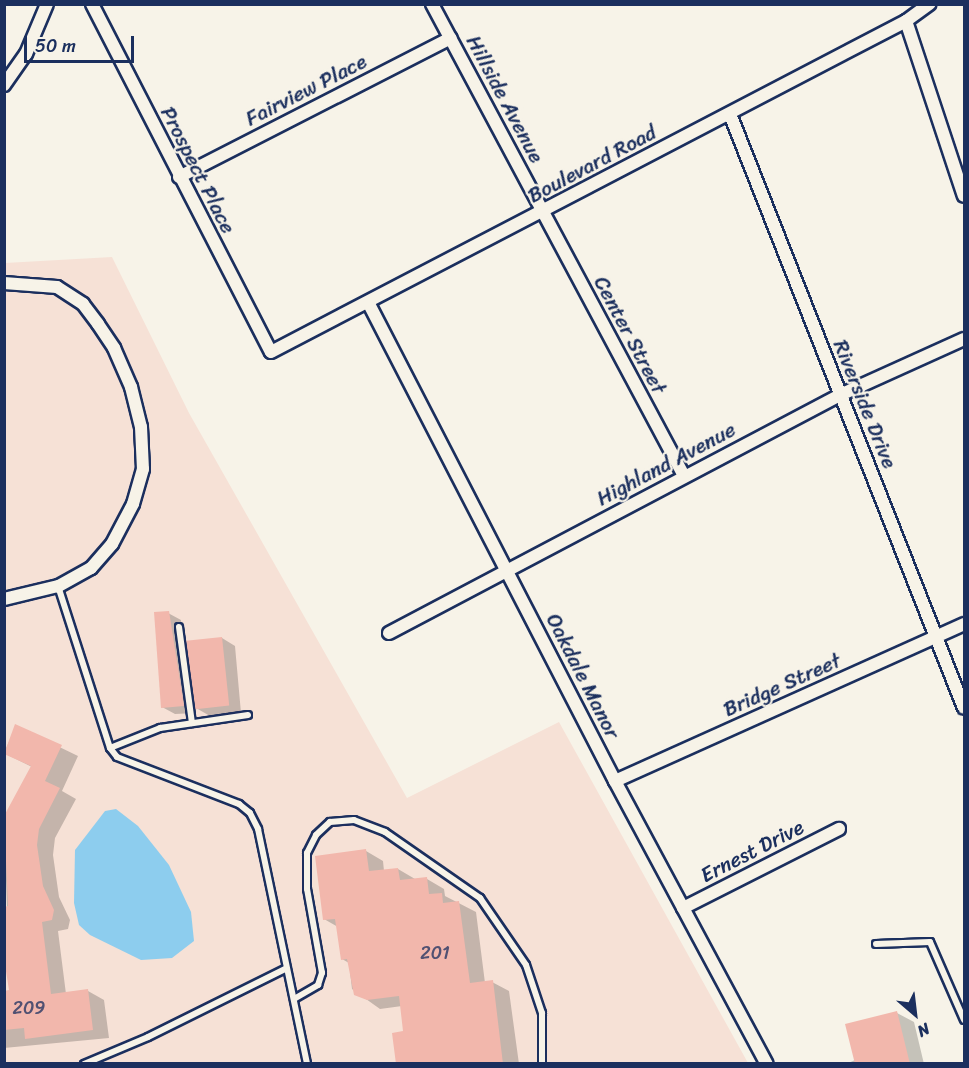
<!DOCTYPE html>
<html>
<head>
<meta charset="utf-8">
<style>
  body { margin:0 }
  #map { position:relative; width:969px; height:1068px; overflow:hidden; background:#f7f3e8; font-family:Sriracha,sans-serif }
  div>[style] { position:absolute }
  .built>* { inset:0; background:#f6e1d6 }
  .water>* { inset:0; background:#8dcdee }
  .shadow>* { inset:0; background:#0003 }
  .building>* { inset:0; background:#f2b7ac; transform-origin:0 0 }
  .roads { filter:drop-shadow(2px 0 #1b2f5e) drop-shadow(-2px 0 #1b2f5e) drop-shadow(0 2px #1b2f5e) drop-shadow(0 -2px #1b2f5e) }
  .lane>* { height:6px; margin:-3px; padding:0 3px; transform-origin:3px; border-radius:3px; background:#f7f3e8 }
  .street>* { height:12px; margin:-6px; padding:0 6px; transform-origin:6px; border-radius:6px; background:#f7f3e8 }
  span { translate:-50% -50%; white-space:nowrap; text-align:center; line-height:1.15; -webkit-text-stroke:4.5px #f7f3e8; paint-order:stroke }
  .number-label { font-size:18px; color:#515172 }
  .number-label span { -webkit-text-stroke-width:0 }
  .street-label { font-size:21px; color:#1b2f5e }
  .frame { position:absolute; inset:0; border:6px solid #1b2f5e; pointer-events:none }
  .north { position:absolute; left:885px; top:984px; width:60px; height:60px; -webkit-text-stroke:4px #f7f3e8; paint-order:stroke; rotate:152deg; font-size:16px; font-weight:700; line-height:24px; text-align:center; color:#1b2f5e }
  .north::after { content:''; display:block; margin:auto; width:21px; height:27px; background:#1b2f5e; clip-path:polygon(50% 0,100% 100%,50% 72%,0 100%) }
  .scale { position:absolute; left:24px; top:36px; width:110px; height:27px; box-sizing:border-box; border:3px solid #1b2f5e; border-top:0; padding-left:8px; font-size:18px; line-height:21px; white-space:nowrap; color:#1b2f5e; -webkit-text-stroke:4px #f7f3e8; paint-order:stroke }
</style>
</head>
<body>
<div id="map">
  <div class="built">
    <i style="clip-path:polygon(112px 257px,189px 413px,407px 798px,559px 722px,748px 1063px,5px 1064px,5px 263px)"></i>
  </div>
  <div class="water">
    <i style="clip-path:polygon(116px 809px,138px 826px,169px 865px,191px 912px,194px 941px,172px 958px,141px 960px,90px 935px,79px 925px,74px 903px,75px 850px,105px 811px)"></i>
  </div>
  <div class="shadow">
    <i style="clip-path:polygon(168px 613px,181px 620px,183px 647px,189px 651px,188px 642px,222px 638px,235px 646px,241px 713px,210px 716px,196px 708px,196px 713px,175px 714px,162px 707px)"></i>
    <i style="clip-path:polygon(16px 726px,78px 756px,62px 791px,76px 799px,55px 838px,53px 855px,59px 897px,70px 920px,68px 929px,58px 931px,66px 994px,88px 991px,104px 1000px,109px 1038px,4px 1048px,4px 992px,10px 992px,4px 824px,32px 767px,4px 753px)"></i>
    <i style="clip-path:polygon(366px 851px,383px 861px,384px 871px,398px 869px,415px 879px,427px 879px,444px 889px,445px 896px,476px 912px,485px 983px,492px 982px,509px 991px,519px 1064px,398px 1064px,405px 1033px,402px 1006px,380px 1009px,352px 989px,349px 963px,342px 959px,338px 927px,324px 919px)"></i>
    <i style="clip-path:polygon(897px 1013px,914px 1022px,924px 1064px,846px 1064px,855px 1060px)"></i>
  </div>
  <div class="building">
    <i style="clip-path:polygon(169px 611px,184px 706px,161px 708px,154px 612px)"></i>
    <i style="left:222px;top:637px;width:69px;height:36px;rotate:84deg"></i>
    <i style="clip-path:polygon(15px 724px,62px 745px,45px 781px,60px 788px,39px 829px,37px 845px,43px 886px,54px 910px,52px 920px,42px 922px,51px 994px,88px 989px,93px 1030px,25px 1039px,24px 1028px,4px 1030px,4px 991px,9px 990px,4px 959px,4px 907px,8px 906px,4px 816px,31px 766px,4px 754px)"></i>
    <i style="clip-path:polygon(366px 849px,369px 871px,398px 868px,400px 880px,427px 877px,429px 894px,442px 893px,443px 903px,459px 901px,470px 983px,493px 980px,503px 1064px,396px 1064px,392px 1033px,403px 1031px,399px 996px,367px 1000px,354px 995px,347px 959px,341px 960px,335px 919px,323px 920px,315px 856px)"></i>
    <i style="clip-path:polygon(897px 1011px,910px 1064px,855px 1064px,845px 1024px)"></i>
  </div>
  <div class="roads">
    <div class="lane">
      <i style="left:58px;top:586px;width:170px;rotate:72.2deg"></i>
      <i style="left:110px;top:748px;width:11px;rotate:52deg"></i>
      <i style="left:117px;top:757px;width:131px;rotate:21.1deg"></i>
      <i style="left:239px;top:804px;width:14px;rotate:39deg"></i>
      <i style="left:250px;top:813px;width:18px;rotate:63deg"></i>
      <i style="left:258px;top:829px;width:240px;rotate:78.2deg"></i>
      <i style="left:179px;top:627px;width:97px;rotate:82.3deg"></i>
      <i style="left:110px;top:748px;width:54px;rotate:-21.8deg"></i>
      <i style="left:160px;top:728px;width:89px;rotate:-8.4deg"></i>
      <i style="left:876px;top:944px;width:54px;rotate:-2.1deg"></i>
      <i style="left:930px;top:942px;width:85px;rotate:66.4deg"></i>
      <i style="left:294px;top:999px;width:28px;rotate:-30deg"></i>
      <i style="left:318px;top:985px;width:13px;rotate:-72deg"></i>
      <i style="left:322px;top:973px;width:85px;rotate:-100.1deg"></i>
      <i style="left:307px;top:889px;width:36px;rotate:-90deg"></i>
      <i style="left:307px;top:853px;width:20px;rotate:-63deg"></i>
      <i style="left:316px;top:835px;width:19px;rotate:-43deg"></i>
      <i style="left:330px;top:822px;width:24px;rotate:-5deg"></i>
      <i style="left:354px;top:820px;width:33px;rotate:21deg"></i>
      <i style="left:385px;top:832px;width:116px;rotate:34.8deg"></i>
      <i style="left:480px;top:898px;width:81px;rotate:55.5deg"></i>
      <i style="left:526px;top:965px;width:51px;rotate:71.6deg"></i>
      <i style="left:542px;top:1013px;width:51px;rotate:90deg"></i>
      <i style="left:84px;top:1064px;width:69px;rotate:-22.9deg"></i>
      <i style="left:148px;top:1037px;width:153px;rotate:-26.4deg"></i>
    </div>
    <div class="street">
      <i style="left:92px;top:4px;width:391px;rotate:62.8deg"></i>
      <i style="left:271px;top:352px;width:716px;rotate:-27.53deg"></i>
      <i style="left:906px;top:21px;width:29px;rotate:-36deg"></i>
      <i style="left:432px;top:4px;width:535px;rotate:61.9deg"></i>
      <i style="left:906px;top:21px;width:184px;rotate:71.7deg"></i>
      <i style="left:4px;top:85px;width:38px;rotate:-55deg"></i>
      <i style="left:26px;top:54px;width:54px;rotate:-67.2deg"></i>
      <i style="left:730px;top:114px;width:638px;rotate:68.5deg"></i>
      <i style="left:179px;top:177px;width:305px;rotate:-27.1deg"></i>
      <i style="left:4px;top:283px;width:53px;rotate:4.3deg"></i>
      <i style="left:57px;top:287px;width:31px;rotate:33deg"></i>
      <i style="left:83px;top:304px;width:25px;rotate:53deg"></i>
      <i style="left:98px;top:324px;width:29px;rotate:56deg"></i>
      <i style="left:114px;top:348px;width:43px;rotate:66.4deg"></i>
      <i style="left:131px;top:387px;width:41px;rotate:76deg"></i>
      <i style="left:141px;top:427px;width:42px;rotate:87.3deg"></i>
      <i style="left:143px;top:469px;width:36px;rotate:106deg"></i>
      <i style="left:133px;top:504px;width:45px;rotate:117.7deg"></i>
      <i style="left:112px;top:544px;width:32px;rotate:131deg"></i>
      <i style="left:91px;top:568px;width:38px;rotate:151deg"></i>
      <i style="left:58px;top:586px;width:56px;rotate:166.5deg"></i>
      <i style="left:369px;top:304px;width:537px;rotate:62.72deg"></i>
      <i style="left:615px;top:781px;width:321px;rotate:61.8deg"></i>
      <i style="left:389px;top:633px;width:510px;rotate:-27.82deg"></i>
      <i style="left:840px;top:395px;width:136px;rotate:-24.3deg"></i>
      <i style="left:615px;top:781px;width:383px;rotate:-24.2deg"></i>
      <i style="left:683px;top:908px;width:175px;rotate:-26.9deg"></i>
    </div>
  </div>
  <div class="number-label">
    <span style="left:435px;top:953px">201</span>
    <span style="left:29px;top:1008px">209</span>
  </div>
  <div class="street-label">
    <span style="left:306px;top:90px;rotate:-27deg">Fairview Place</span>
    <span style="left:505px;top:99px;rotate:62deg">Hillside Avenue</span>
    <span style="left:592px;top:164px;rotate:-28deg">Boulevard Road</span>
    <span style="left:198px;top:170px;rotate:63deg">Prospect Place</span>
    <span style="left:630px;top:335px;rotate:62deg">Center Street</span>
    <span style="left:865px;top:404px;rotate:68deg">Riverside Drive</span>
    <span style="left:666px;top:464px;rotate:-28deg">Highland Avenue</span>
    <span style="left:583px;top:676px;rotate:63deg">Oakdale Manor</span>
    <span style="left:782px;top:685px;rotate:-24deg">Bridge Street</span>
    <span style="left:752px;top:851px;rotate:-27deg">Ernest Drive</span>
  </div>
  <div class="frame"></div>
  <div class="north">N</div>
  <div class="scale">50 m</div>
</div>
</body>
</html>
